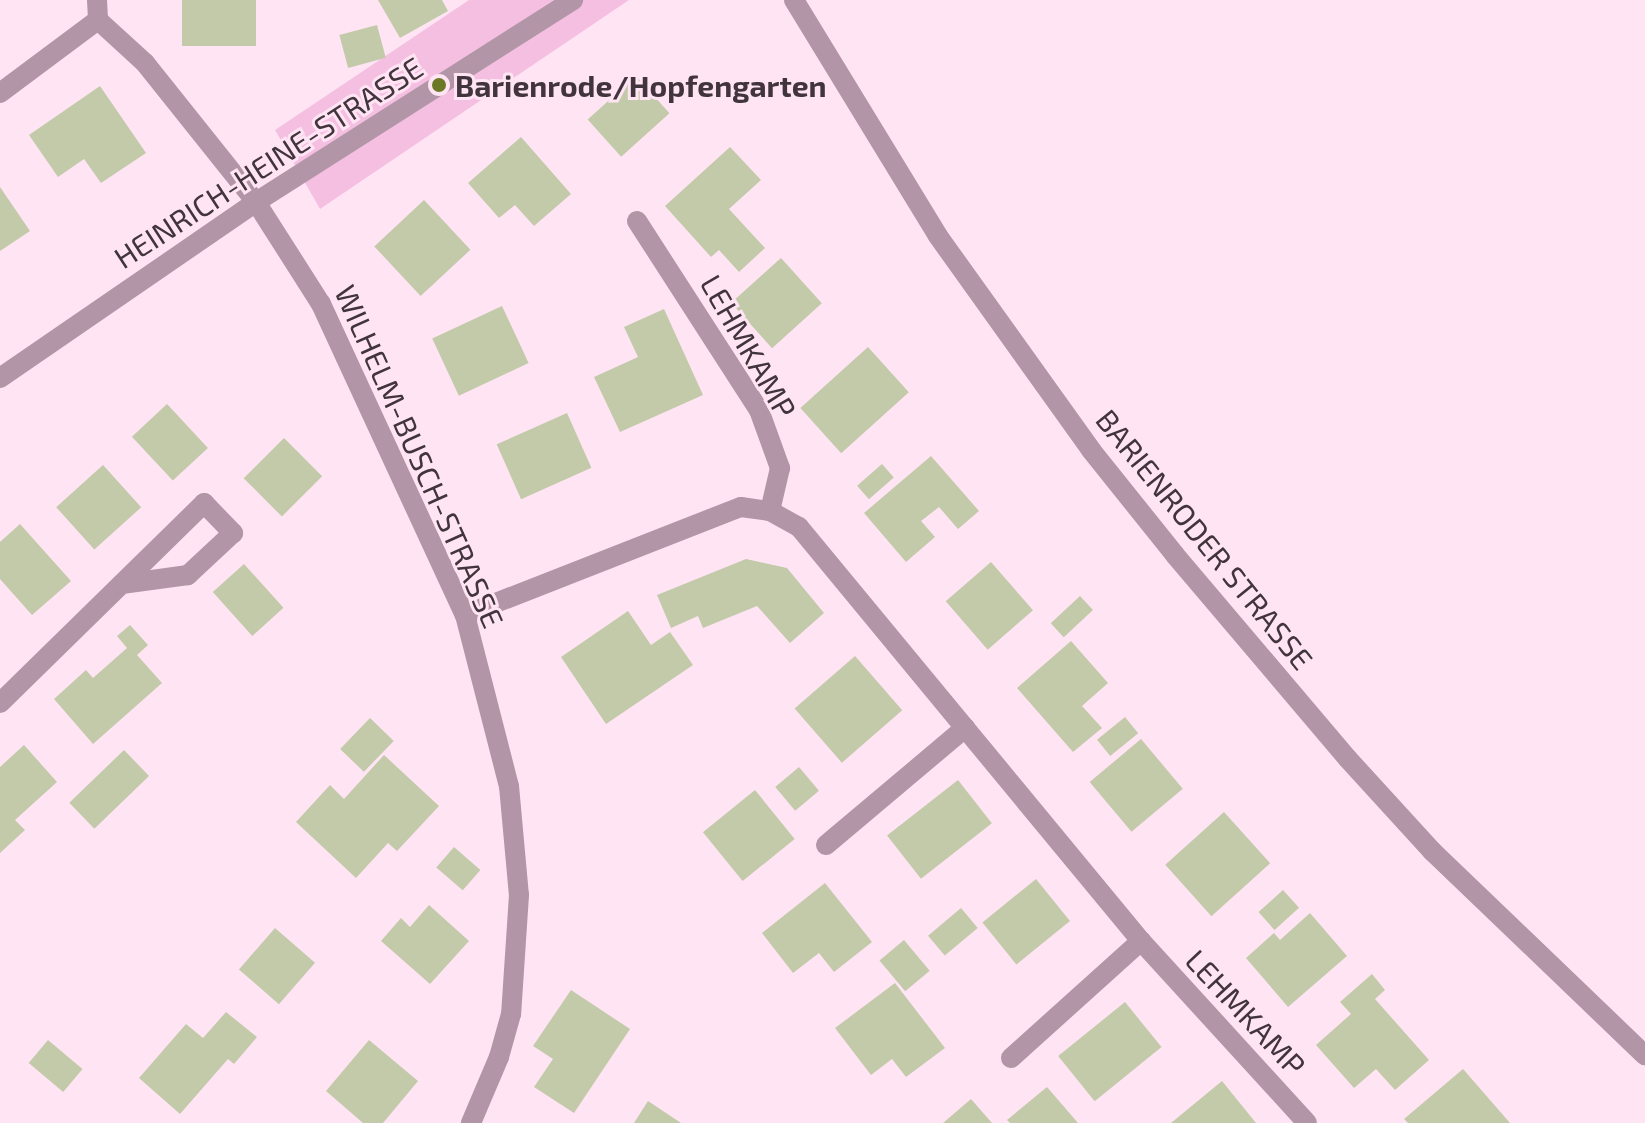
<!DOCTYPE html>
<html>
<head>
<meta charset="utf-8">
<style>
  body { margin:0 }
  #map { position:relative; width:1645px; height:1123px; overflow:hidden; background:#ffe4f4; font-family:"Exo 2",sans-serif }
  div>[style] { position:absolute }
  .green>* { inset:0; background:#f5bfe2 }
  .building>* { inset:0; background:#c3caa9; transform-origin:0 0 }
  .minor>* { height:20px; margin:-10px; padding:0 10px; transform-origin:10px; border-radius:10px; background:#b295a7 }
  .dots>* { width:22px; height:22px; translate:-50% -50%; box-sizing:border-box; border:4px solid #ffe4f4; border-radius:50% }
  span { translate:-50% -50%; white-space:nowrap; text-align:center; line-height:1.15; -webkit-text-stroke:6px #ffe4f4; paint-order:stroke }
  .poi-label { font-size:30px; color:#41343c; font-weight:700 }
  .left { translate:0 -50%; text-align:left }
  .street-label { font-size:30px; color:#41343c }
</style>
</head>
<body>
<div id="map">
  <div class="green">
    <i style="clip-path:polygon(469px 0,629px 0,320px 209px,275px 130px)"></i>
  </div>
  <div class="building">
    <i style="left:182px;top:0;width:74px;height:46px"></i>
    <i style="clip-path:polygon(378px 0,442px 0,448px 11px,400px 38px)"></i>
    <i style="left:377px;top:25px;width:34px;height:39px;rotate:75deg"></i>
    <i style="left:636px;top:76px;width:50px;height:65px;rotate:48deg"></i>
    <i style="clip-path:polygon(100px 86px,146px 153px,101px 183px,84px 159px,58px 177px,29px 135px)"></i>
    <i style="clip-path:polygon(521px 137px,571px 194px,534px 226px,515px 205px,499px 218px,468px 183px)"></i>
    <i style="clip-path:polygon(730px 147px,761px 180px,729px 209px,765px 248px,739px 272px,719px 250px,711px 257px,665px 206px)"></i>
    <i style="clip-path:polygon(0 187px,30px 231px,0 251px)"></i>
    <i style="left:424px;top:200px;width:68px;height:68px;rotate:47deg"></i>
    <i style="left:781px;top:258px;width:61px;height:67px;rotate:48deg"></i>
    <i style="left:502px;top:306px;width:63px;height:77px;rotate:65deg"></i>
    <i style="clip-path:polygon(664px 309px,703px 395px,620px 432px,594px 377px,638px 357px,624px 327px)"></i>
    <i style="left:868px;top:347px;width:61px;height:91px;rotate:48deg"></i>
    <i style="left:167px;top:404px;width:60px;height:48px;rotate:47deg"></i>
    <i style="left:567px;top:413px;width:60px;height:77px;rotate:66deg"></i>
    <i style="left:284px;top:438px;width:54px;height:57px;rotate:45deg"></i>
    <i style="clip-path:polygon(931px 456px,979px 511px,958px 529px,939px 507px,921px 521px,935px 537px,906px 562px,864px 513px)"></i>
    <i style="left:882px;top:464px;width:18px;height:33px;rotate:49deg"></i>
    <i style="left:103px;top:465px;width:57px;height:63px;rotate:48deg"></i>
    <i style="clip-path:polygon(20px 524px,71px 581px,32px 615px,0 579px,0 542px)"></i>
    <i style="clip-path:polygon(746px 559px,787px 568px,824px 613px,790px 643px,757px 606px,703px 628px,698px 616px,671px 628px,657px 595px)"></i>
    <i style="left:991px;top:562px;width:64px;height:60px;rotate:49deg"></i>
    <i style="left:244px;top:564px;width:59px;height:42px;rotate:48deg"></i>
    <i style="left:1080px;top:596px;width:19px;height:40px;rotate:47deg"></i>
    <i style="clip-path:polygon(628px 611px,651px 645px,670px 632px,693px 665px,606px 724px,561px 657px)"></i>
    <i style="clip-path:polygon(130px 625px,148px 645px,137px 655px,162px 683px,93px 744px,54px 699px,86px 670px,93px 678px,127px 648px,117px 636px)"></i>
    <i style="clip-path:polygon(1071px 641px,1108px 683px,1082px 706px,1102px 728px,1073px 752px,1017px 688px)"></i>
    <i style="left:855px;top:656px;width:72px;height:80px;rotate:49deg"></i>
    <i style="left:1125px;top:717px;width:21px;height:36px;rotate:51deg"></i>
    <i style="left:370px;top:718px;width:33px;height:43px;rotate:44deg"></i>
    <i style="left:1141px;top:739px;width:65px;height:67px;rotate:50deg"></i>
    <i style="clip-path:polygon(24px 745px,57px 782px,15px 820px,25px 830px,0 853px,0 767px)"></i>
    <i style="left:124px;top:750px;width:36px;height:76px;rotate:46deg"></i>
    <i style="clip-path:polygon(384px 755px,439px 806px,397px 851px,388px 843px,356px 878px,296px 822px,330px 785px,344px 799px)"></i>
    <i style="left:799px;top:767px;width:31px;height:31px;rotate:50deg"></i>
    <i style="left:958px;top:780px;width:55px;height:90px;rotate:52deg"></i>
    <i style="left:755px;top:790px;width:63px;height:67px;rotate:51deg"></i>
    <i style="left:1224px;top:812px;width:69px;height:79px;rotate:48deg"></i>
    <i style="left:454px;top:847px;width:35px;height:27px;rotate:41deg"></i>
    <i style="left:1036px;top:879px;width:54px;height:69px;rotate:51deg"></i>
    <i style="clip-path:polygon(825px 883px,872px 942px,834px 972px,819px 953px,793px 973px,762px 933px)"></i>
    <i style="left:1283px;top:890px;width:24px;height:33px;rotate:48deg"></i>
    <i style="clip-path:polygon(429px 905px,469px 941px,430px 984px,381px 941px,401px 918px,410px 927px)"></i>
    <i style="left:961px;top:908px;width:26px;height:43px;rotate:50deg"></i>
    <i style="clip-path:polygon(1310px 913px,1347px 956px,1288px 1007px,1246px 958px,1274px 933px,1280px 940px)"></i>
    <i style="left:275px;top:928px;width:53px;height:55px;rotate:41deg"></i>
    <i style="left:904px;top:940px;width:40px;height:32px;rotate:50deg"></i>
    <i style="clip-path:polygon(1372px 974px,1385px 990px,1375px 999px,1429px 1060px,1395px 1090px,1376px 1069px,1354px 1088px,1316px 1045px,1351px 1014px,1340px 1002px)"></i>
    <i style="clip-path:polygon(895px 983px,945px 1048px,906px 1077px,892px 1059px,871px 1075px,835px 1028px)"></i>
    <i style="clip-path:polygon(571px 990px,630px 1029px,574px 1113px,534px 1087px,553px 1059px,533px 1046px)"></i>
    <i style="left:1125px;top:1002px;width:58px;height:86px;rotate:51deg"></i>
    <i style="clip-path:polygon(226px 1012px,257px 1037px,234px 1064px,228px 1059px,180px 1114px,139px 1078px,186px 1024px,203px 1038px)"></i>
    <i style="left:48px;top:1040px;width:45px;height:30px;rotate:40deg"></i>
    <i style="clip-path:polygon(369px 1040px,418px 1081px,383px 1123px,363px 1123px,326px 1091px)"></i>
    <i style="clip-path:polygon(1463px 1069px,1510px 1123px,1408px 1123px,1404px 1119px)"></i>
    <i style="clip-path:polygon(1222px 1081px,1256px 1123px,1171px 1123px)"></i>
    <i style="clip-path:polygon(1047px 1087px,1078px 1123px,1010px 1123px,1007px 1120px)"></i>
    <i style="clip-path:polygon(971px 1099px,992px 1123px,943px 1123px)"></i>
    <i style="clip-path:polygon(648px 1101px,681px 1123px,634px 1123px)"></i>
  </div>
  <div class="minor">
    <i style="left:97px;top:0;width:20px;rotate:87deg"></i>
    <i style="left:98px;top:20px;width:64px;rotate:42.5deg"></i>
    <i style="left:145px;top:63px;width:178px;rotate:51.4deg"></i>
    <i style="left:256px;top:202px;width:121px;rotate:57.5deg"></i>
    <i style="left:321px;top:304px;width:343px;rotate:65.2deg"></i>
    <i style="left:465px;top:615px;width:177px;rotate:75.6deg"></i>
    <i style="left:509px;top:786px;width:109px;rotate:84.8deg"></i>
    <i style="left:519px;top:895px;width:119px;rotate:93.8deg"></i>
    <i style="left:511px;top:1014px;width:45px;rotate:105.6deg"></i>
    <i style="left:499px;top:1057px;width:72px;rotate:113deg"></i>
    <i style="left:794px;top:0;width:276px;rotate:58.6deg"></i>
    <i style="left:938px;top:236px;width:263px;rotate:54.4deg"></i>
    <i style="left:1091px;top:450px;width:134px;rotate:51.3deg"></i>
    <i style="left:1175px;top:555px;width:267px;rotate:49.7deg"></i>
    <i style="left:1348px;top:759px;width:125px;rotate:47.6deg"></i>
    <i style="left:1432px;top:851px;width:295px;rotate:43.8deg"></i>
    <i style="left:0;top:93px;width:122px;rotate:-36.7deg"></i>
    <i style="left:637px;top:221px;width:225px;rotate:57.2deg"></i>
    <i style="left:759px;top:410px;width:62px;rotate:70.1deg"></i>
    <i style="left:780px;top:468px;width:44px;rotate:103.1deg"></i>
    <i style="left:0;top:378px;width:311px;rotate:-34.5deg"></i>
    <i style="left:256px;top:202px;width:376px;rotate:-32.5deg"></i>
    <i style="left:465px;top:615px;width:296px;rotate:-21.4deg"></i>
    <i style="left:741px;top:507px;width:29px;rotate:8deg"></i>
    <i style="left:770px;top:511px;width:33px;rotate:29deg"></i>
    <i style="left:799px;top:527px;width:537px;rotate:50.44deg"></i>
    <i style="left:1141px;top:941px;width:246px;rotate:47.6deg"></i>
    <i style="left:0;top:703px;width:286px;rotate:-44.4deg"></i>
    <i style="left:204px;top:503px;width:42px;rotate:46deg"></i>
    <i style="left:233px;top:533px;width:62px;rotate:137deg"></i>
    <i style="left:188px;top:575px;width:67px;rotate:172.2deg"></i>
    <i style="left:826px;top:845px;width:182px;rotate:-40.1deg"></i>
    <i style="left:1011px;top:1058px;width:175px;rotate:-42deg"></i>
  </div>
  <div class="dots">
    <i style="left:439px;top:85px;background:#6b7825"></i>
  </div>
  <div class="poi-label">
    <span class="left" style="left:455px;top:85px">Barienrode/Hopfengarten</span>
  </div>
  <div class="street-label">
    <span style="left:268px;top:162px;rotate:-33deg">HEINRICH-HEINE-STRASSE</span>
    <span style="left:749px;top:346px;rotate:60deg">LEHMKAMP</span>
    <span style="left:420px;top:456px;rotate:66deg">WILHELM-BUSCH-STRASSE</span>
    <span style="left:1205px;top:539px;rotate:51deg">BARIENRODER STRASSE</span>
    <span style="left:1246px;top:1012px;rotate:47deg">LEHMKAMP</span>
  </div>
</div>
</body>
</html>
